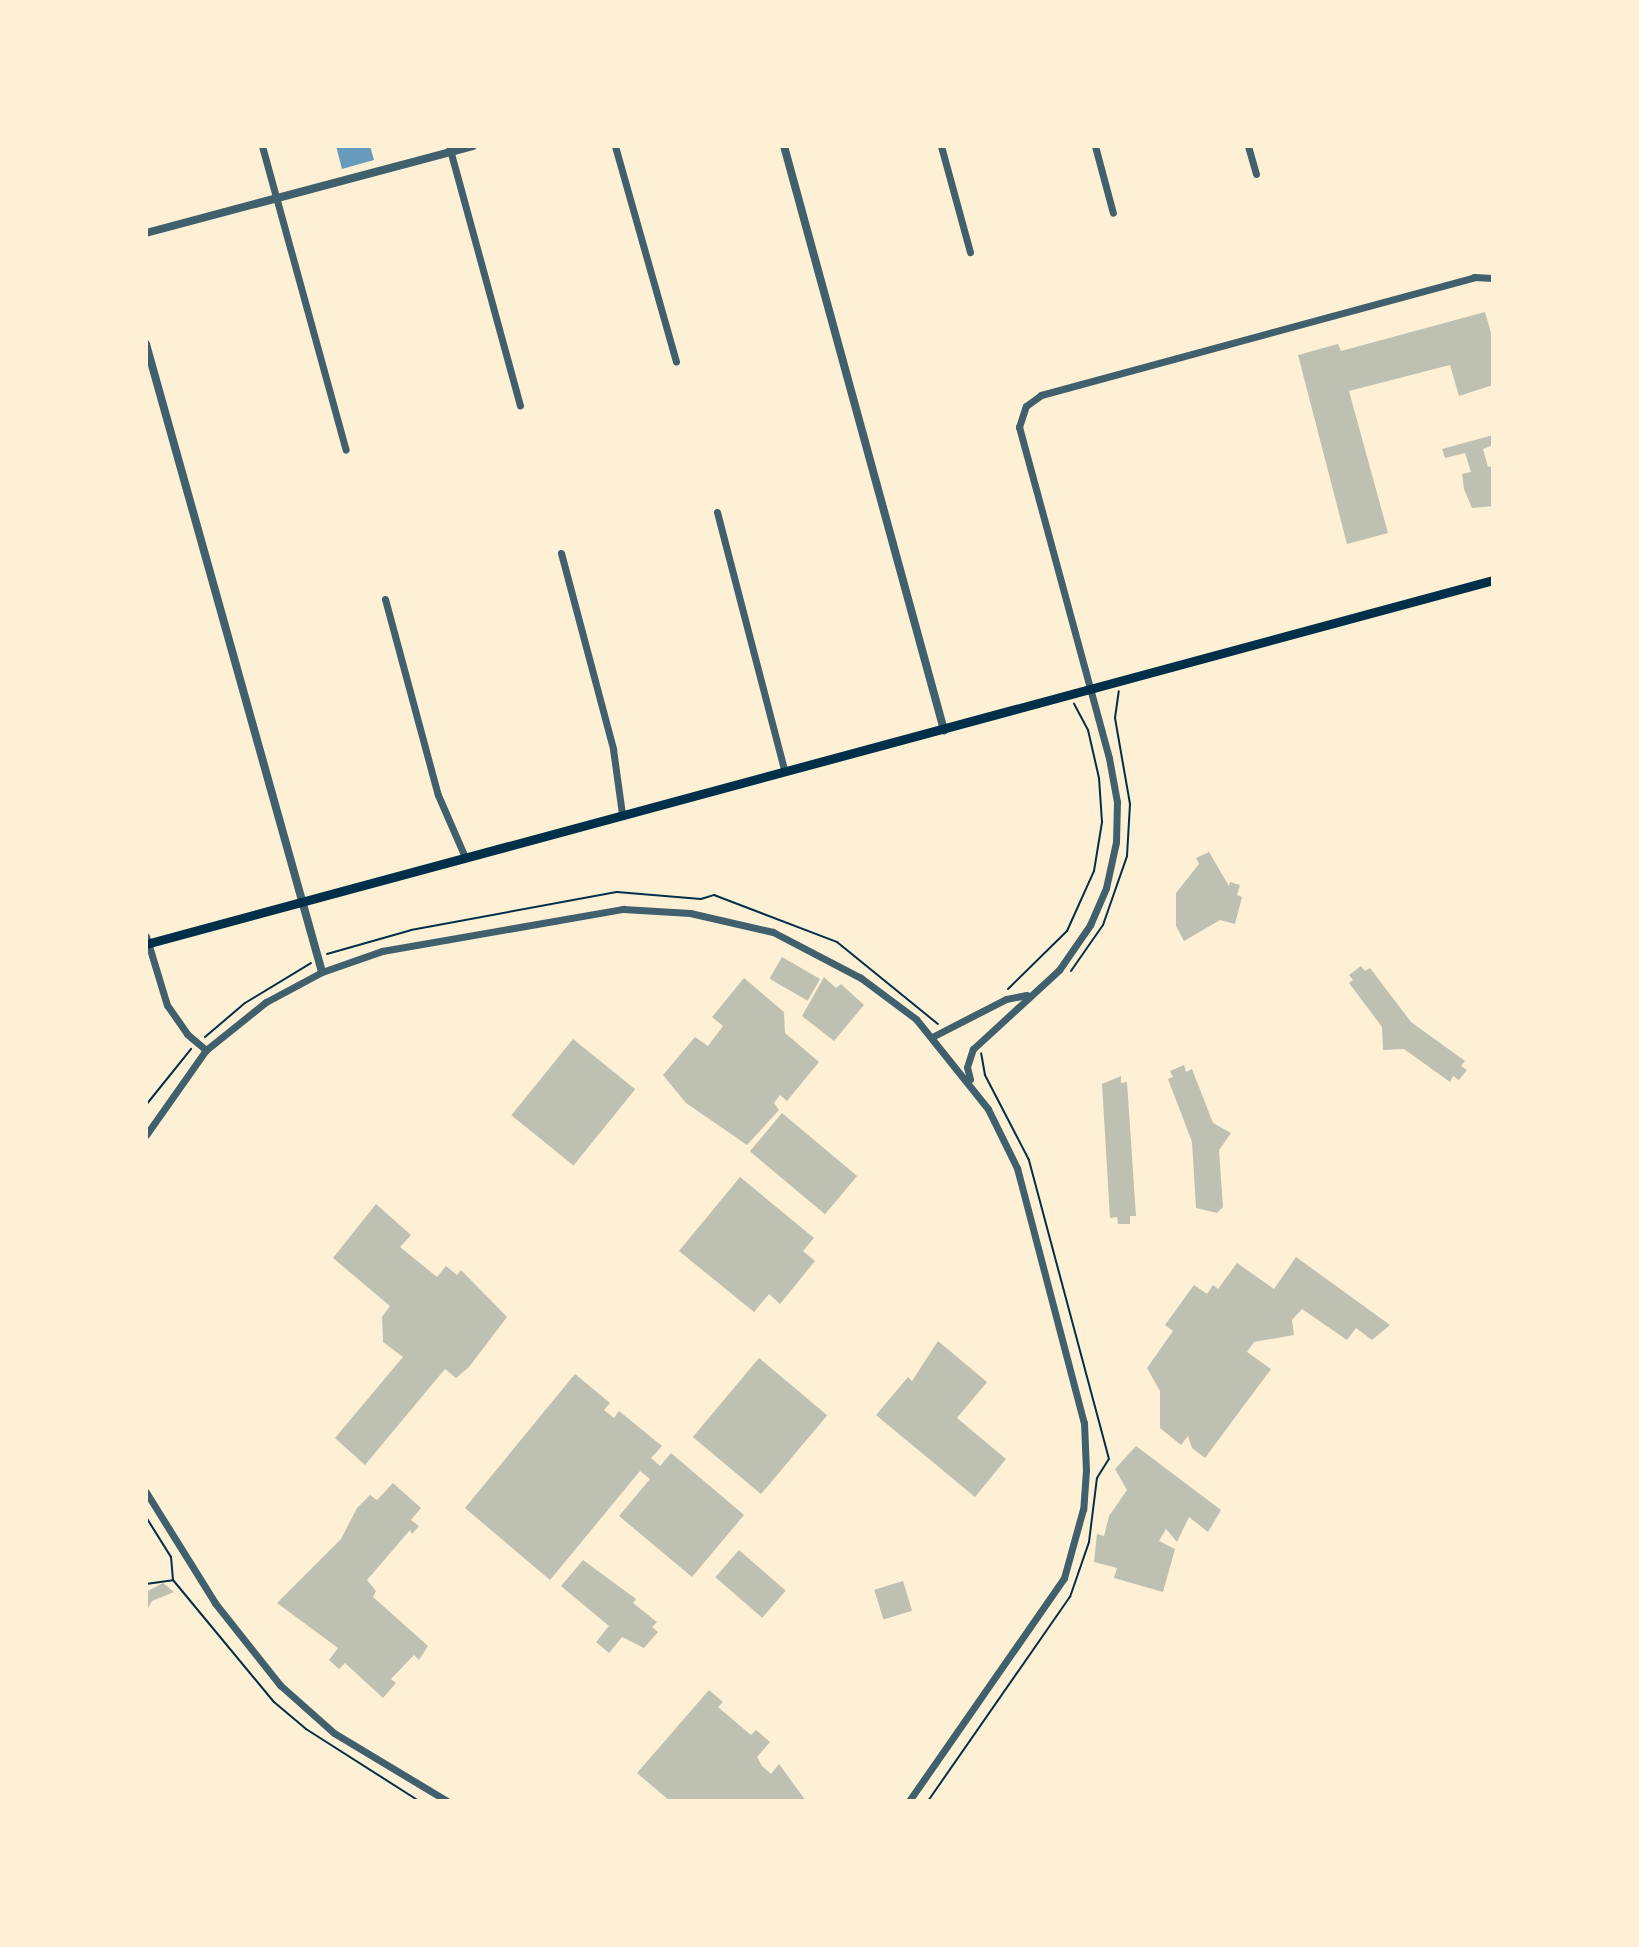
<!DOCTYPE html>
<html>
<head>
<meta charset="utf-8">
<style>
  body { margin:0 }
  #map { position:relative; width:1639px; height:1947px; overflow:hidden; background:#fdf0d5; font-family:"DejaVu Sans",sans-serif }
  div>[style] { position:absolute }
  .water>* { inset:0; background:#669bbc }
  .building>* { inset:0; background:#bec0b2; transform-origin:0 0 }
  .path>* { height:2px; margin:-1px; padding:0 1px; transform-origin:1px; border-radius:1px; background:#003049 }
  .minor>* { height:7px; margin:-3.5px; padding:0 3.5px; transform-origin:3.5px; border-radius:3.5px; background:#3f606c }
  .tertiary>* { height:8px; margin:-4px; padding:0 4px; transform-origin:4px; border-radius:4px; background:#3f606c }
  .secondary>* { height:9px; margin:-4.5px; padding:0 4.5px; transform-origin:4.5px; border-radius:4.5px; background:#003049 }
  span { translate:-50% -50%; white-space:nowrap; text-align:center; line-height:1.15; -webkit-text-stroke:6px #fdf0d5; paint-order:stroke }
  .frame { position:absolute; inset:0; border:148px solid #fdf0d5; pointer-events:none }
</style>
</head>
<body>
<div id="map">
  <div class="water">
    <i style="clip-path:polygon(336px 146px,370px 146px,374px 160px,342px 169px)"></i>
  </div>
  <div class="building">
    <i style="clip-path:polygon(1485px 312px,1493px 340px,1493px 385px,1459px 396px,1450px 365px,1349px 391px,1388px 533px,1347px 544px,1298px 355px,1338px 344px,1341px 351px)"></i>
    <i style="clip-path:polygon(1493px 435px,1493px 445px,1483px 449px,1488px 467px,1493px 466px,1493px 506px,1472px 508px,1464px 489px,1462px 474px,1471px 472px,1465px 453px,1445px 458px,1442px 449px)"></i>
    <i style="clip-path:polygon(1209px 852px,1229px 886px,1230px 882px,1240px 885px,1237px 895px,1242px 897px,1235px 924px,1220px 920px,1184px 941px,1176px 926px,1176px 893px,1199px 864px,1196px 858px)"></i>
    <i style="left:782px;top:957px;width:44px;height:25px;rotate:30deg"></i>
    <i style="clip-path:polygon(1361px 966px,1365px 971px,1370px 968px,1411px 1022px,1465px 1061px,1461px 1066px,1467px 1070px,1459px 1080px,1453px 1076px,1450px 1082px,1404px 1049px,1383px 1050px,1382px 1027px,1349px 983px,1353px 980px,1349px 975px)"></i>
    <i style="clip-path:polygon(824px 977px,836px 988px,841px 984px,864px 1005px,834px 1041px,802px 1016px)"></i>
    <i style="clip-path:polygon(744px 978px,784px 1012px,785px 1033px,819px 1062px,787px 1101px,780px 1095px,774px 1103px,779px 1110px,747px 1145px,686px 1103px,663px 1075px,695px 1037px,708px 1046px,723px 1026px,712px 1017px)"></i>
    <i style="left:573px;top:1039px;width:80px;height:98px;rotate:39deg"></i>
    <i style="clip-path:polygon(1184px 1065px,1186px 1072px,1192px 1069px,1213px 1123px,1231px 1133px,1219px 1150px,1223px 1207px,1217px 1213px,1196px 1208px,1192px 1142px,1168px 1079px,1173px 1077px,1170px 1071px)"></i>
    <i style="clip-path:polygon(1121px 1076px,1121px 1083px,1127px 1082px,1136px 1216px,1130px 1216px,1130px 1224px,1118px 1224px,1117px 1217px,1110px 1218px,1102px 1084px)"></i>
    <i style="left:782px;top:1113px;width:98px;height:50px;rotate:40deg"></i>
    <i style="clip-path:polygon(740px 1177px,814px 1238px,803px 1251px,815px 1261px,780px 1304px,769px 1294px,754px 1312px,679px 1251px)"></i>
    <i style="clip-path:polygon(376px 1204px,411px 1235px,400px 1247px,437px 1277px,446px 1266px,457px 1275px,461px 1270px,507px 1317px,469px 1367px,456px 1378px,445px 1369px,365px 1465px,335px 1438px,403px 1357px,383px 1342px,382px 1317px,390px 1306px,333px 1258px)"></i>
    <i style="clip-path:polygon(1296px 1257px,1390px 1325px,1372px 1340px,1356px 1328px,1347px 1340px,1302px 1309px,1292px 1320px,1294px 1335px,1254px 1342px,1247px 1352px,1271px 1369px,1205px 1458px,1192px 1448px,1188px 1436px,1181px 1445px,1160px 1428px,1160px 1391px,1147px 1368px,1173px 1331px,1165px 1325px,1194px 1285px,1207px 1294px,1213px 1285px,1218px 1289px,1237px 1263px,1274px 1289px)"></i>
    <i style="clip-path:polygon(938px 1341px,987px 1382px,957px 1418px,1006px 1459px,975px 1497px,876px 1415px,908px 1377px,912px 1381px)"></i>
    <i style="left:759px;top:1358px;width:89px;height:103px;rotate:40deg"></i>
    <i style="clip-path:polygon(575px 1374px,610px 1403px,604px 1410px,614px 1418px,619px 1411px,662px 1446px,651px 1458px,660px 1466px,671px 1453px,744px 1515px,692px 1577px,619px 1516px,650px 1479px,640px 1471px,550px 1580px,465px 1508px)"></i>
    <i style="clip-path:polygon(1136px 1446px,1221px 1510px,1208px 1532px,1189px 1517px,1177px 1542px,1166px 1529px,1159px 1541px,1175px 1549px,1163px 1592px,1114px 1578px,1117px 1568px,1094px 1562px,1097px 1534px,1104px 1536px,1109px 1516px,1127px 1490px,1115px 1469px)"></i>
    <i style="clip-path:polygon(393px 1483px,421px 1508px,411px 1520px,419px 1526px,412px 1534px,410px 1530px,367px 1580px,376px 1591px,373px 1597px,428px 1646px,419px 1660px,414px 1655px,391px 1679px,396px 1683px,383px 1698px,345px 1663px,339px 1669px,329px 1660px,338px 1648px,277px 1603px,341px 1539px,357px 1508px,370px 1495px,377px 1500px)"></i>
    <i style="left:739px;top:1550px;width:62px;height:36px;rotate:41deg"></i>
    <i style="clip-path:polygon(583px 1560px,636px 1599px,633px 1603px,657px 1622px,652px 1627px,658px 1632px,644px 1648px,622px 1637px,609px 1653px,596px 1642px,609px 1626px,561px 1586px)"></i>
    <i style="left:903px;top:1581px;width:31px;height:30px;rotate:73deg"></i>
    <i style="clip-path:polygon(163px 1583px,174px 1592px,152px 1601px,146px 1612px,146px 1592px)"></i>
    <i style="clip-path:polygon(709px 1690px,723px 1702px,718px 1707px,751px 1735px,756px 1730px,770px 1742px,757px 1757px,762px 1766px,771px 1774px,779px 1764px,806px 1801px,670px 1801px,637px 1773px)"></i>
  </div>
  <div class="path">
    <i style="left:327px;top:954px;width:87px;rotate:-15.9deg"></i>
    <i style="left:411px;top:930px;width:209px;rotate:-10.5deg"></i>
    <i style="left:617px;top:892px;width:84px;rotate:4.8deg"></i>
    <i style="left:701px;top:899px;width:14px;rotate:-17deg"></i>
    <i style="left:714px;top:895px;width:132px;rotate:20.9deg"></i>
    <i style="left:837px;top:942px;width:130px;rotate:39.1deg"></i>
    <i style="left:1071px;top:971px;width:56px;rotate:-55.2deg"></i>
    <i style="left:1103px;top:925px;width:73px;rotate:-70.8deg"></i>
    <i style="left:1127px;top:856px;width:52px;rotate:-86.7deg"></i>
    <i style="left:1130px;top:804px;width:87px;rotate:-99.9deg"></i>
    <i style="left:1115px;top:718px;width:27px;rotate:-82deg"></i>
    <i style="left:1008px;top:989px;width:83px;rotate:-44.5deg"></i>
    <i style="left:1067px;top:931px;width:66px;rotate:-65.8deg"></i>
    <i style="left:1094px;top:871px;width:50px;rotate:-80.7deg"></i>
    <i style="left:1102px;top:822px;width:44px;rotate:-93.9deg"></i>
    <i style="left:1099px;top:778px;width:49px;rotate:-102.9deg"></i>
    <i style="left:1088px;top:730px;width:30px;rotate:-118deg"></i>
    <i style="left:205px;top:1037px;width:52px;rotate:-40.4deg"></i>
    <i style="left:245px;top:1003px;width:77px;rotate:-31.2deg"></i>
    <i style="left:146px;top:1105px;width:72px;rotate:-51.2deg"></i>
    <i style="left:146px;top:1517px;width:47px;rotate:58deg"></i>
    <i style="left:171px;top:1557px;width:23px;rotate:85deg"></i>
    <i style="left:146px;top:1584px;width:27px;rotate:-8deg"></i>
    <i style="left:173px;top:1580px;width:158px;rotate:50.4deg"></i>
    <i style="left:274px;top:1702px;width:42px;rotate:40.2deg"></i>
    <i style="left:306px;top:1729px;width:134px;rotate:32.5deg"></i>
    <i style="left:928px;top:1801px;width:249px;rotate:-55.2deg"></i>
    <i style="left:1070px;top:1597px;width:58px;rotate:-70.9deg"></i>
    <i style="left:1089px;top:1542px;width:64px;rotate:-82.9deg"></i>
    <i style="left:1097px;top:1478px;width:22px;rotate:-58deg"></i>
    <i style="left:1109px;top:1459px;width:310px;rotate:-105deg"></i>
    <i style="left:1029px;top:1160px;width:96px;rotate:-117.4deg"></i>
    <i style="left:985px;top:1075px;width:22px;rotate:-100deg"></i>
  </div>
  <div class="minor">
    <i style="left:262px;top:146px;width:315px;rotate:74.6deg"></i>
    <i style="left:449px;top:146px;width:269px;rotate:74.7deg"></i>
    <i style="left:615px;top:146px;width:224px;rotate:74.2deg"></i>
    <i style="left:941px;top:146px;width:110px;rotate:74.7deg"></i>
    <i style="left:1095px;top:146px;width:69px;rotate:75deg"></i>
    <i style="left:1248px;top:146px;width:29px;rotate:74deg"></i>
    <i style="left:717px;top:512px;width:266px;rotate:75.4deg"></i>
    <i style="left:561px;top:553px;width:203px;rotate:75.1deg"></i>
    <i style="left:613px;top:749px;width:66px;rotate:82.1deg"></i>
    <i style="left:385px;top:599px;width:203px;rotate:74.9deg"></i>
    <i style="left:438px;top:795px;width:68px;rotate:66.5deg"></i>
    <i style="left:146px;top:936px;width:72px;rotate:73.1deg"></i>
    <i style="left:167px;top:1005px;width:35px;rotate:55deg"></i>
    <i style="left:187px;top:1034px;width:25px;rotate:40deg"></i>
    <i style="left:932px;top:1037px;width:83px;rotate:-27.2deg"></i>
    <i style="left:1006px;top:999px;width:21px;rotate:-11deg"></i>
    <i style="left:970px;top:1079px;width:12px;rotate:-104deg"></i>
    <i style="left:967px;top:1067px;width:19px;rotate:-72deg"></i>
    <i style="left:973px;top:1049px;width:117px;rotate:-42.6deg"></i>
    <i style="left:1059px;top:970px;width:55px;rotate:-55.4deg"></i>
    <i style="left:1090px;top:925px;width:40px;rotate:-66.6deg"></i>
    <i style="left:1106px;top:888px;width:47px;rotate:-77.7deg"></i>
    <i style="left:1116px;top:842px;width:40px;rotate:-88.6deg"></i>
    <i style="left:1117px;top:802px;width:45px;rotate:-100.3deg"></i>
    <i style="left:1109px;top:758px;width:343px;rotate:-105.2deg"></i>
    <i style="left:1019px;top:427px;width:22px;rotate:-72deg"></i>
    <i style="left:1026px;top:406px;width:19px;rotate:-36deg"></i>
    <i style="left:1041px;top:395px;width:449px;rotate:-15.2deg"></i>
    <i style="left:1474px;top:277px;width:19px;rotate:3deg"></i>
    <i style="left:146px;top:1135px;width:104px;rotate:-54.8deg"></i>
    <i style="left:206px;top:1050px;width:77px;rotate:-38.7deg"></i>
    <i style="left:266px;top:1002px;width:64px;rotate:-28.2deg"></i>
    <i style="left:322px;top:972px;width:64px;rotate:-19.3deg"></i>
    <i style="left:382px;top:951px;width:245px;rotate:-9.9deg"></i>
    <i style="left:623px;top:909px;width:67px;rotate:3.4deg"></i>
    <i style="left:690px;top:913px;width:85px;rotate:12.9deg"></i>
    <i style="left:773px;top:932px;width:99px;rotate:27.6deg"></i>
    <i style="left:861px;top:978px;width:69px;rotate:36.7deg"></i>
    <i style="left:916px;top:1019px;width:115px;rotate:51.3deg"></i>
    <i style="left:988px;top:1109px;width:66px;rotate:63.8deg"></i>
    <i style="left:1017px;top:1168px;width:264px;rotate:75.3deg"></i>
    <i style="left:1084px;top:1423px;width:47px;rotate:87.6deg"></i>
    <i style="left:1086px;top:1470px;width:39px;rotate:94deg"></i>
    <i style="left:1083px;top:1509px;width:72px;rotate:105.4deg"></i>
    <i style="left:1064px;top:1578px;width:272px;rotate:124.8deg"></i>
    <i style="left:146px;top:1492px;width:131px;rotate:58.1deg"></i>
    <i style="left:215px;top:1603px;width:105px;rotate:51.6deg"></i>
    <i style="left:280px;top:1685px;width:72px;rotate:41.6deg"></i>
    <i style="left:334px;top:1733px;width:132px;rotate:31deg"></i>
  </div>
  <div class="tertiary">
    <i style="left:784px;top:146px;width:606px;rotate:74.68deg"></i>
    <i style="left:146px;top:233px;width:338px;rotate:-14.9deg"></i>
    <i style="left:146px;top:344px;width:652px;rotate:74.34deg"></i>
  </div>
  <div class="secondary">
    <i style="left:146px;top:944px;width:1395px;rotate:-15.12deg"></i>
  </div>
  <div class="frame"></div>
</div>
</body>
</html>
